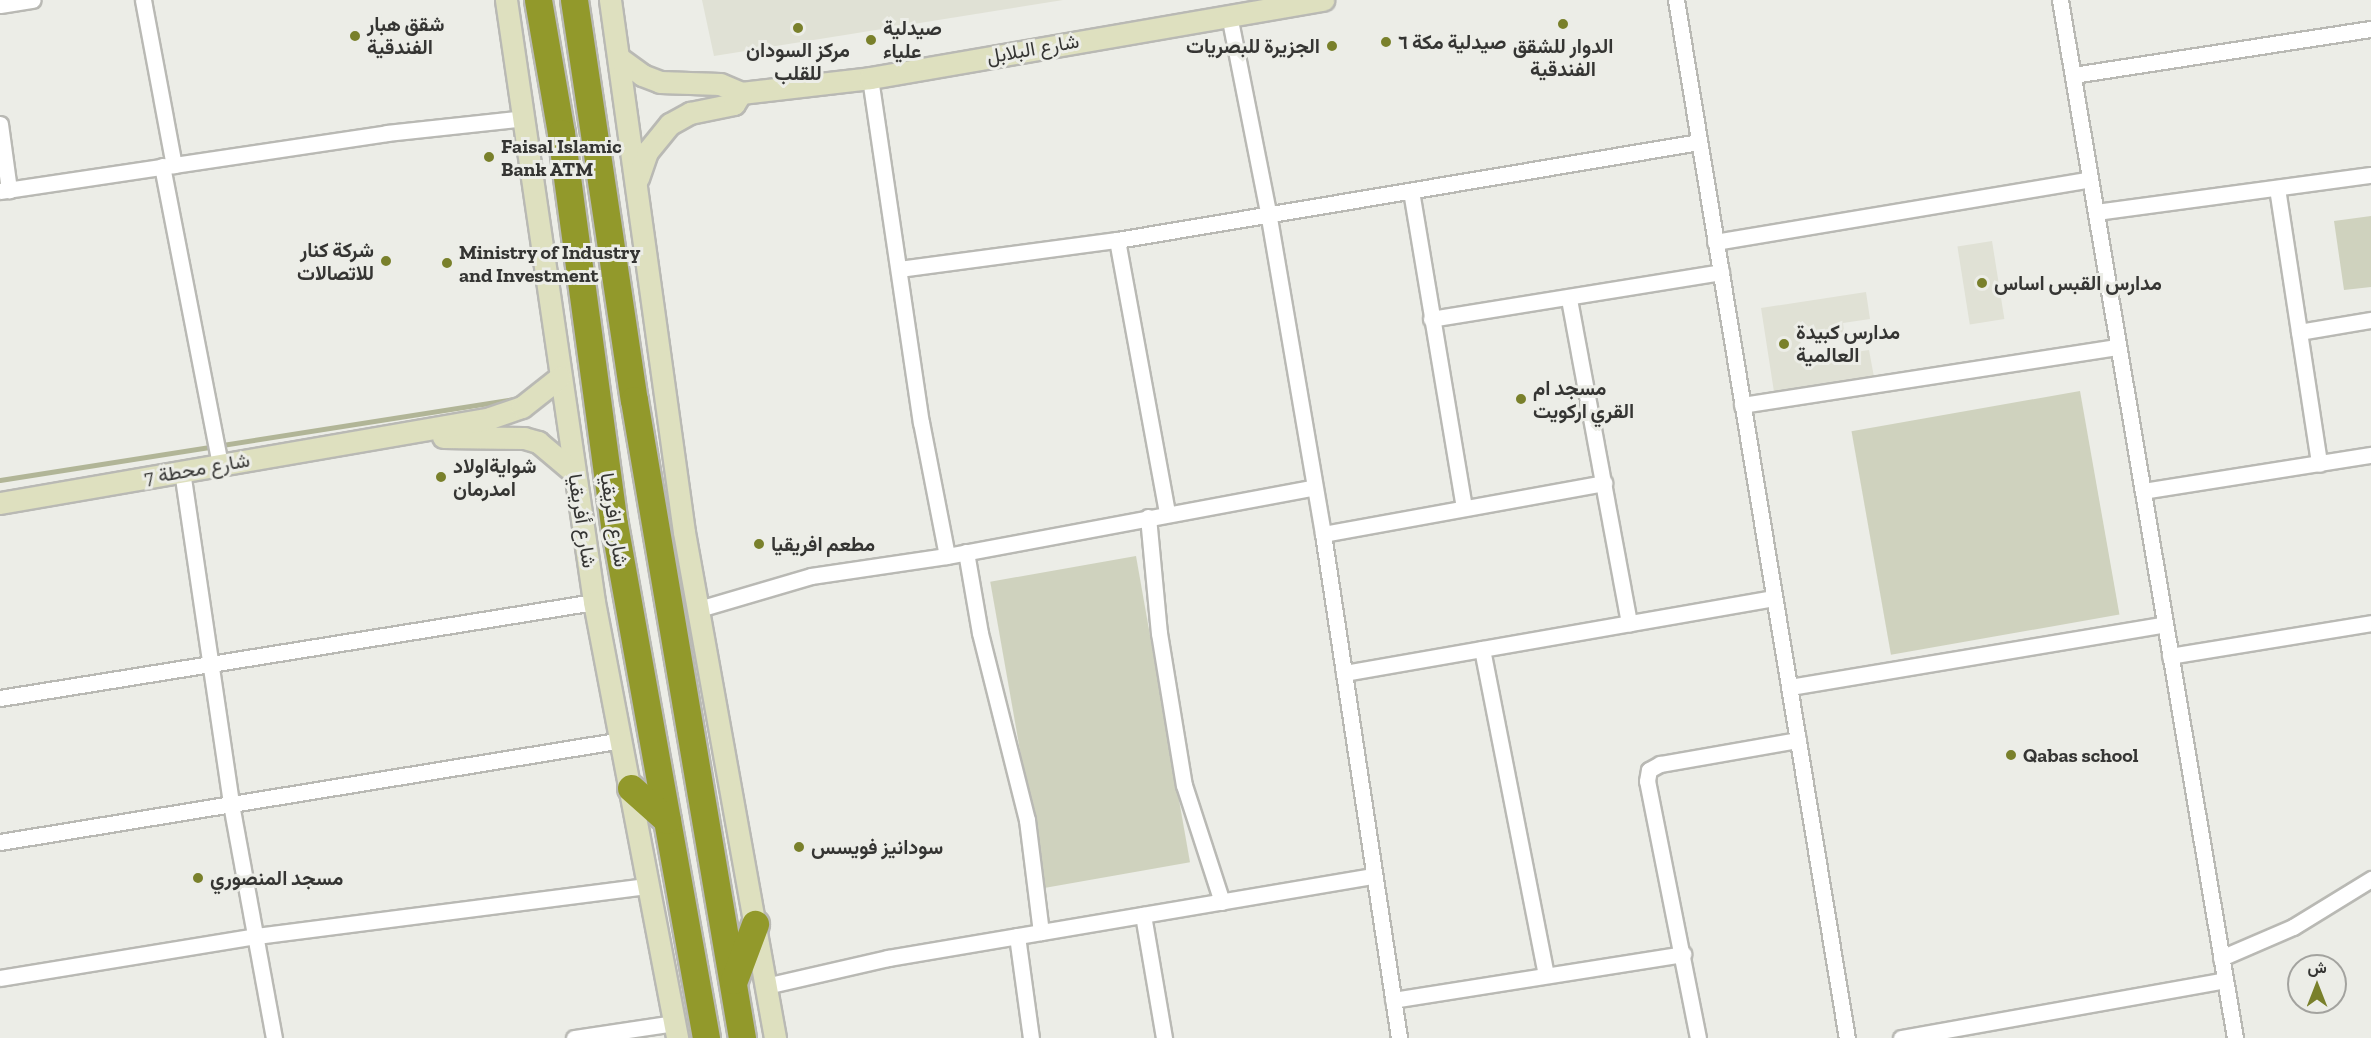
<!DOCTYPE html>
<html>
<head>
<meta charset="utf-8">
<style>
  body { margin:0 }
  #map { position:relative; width:2371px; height:1038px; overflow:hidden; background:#ecede7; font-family:"Zilla Slab",Vazirmatn,serif }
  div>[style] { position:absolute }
  .built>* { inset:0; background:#e0e1d5; transform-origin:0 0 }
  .green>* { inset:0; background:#cfd2be; transform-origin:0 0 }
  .stream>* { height:5px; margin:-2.5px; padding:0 2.5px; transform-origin:2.5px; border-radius:2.5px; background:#b1b597 }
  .roads { filter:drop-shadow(2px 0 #b9b9b4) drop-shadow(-2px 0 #b9b9b4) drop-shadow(0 2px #b9b9b4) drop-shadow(0 -2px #b9b9b4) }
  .street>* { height:15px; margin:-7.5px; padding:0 7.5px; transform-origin:7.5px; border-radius:7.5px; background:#fff }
  .secondary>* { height:21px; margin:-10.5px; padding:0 10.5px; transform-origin:10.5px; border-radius:10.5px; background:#dee0bf }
  .highway>* { height:27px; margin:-13.5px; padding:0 13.5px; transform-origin:13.5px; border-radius:13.5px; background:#92992b }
  .dots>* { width:16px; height:16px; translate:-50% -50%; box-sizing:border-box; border:3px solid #ecede7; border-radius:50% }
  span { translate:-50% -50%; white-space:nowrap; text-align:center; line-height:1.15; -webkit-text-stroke:6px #ecede7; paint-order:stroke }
  .poi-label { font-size:20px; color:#353533; font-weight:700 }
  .left { translate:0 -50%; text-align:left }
  .right { translate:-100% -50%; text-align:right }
  .street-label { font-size:20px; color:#353533 }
  .north { position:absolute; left:2287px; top:954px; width:60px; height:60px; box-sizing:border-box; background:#ecede7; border:2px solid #a3a39f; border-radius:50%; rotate:0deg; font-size:16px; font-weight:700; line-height:24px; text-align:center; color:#353533 }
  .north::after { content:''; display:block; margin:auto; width:21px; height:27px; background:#79802b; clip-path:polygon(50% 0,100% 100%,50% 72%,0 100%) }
</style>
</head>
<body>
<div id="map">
  <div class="built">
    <i style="clip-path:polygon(702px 0,1063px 0,714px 56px)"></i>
    <i style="left:1992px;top:241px;width:79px;height:35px;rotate:81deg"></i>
    <i style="clip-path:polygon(1866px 292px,1870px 319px,1843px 323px,1844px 332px,1800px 339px,1803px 360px,1869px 350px,1874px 377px,1774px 392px,1761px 308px)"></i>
  </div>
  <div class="green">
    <i style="clip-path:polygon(2371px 216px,2371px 287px,2344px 290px,2334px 221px)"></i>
    <i style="left:2080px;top:391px;width:227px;height:232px;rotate:80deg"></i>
    <i style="left:1136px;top:556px;width:311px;height:148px;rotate:80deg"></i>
  </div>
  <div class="stream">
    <i style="left:0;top:480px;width:526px;rotate:-8.96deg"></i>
  </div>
  <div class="roads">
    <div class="street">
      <i style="left:143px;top:0;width:168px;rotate:79.4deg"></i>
      <i style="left:1676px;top:0;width:1052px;rotate:80.65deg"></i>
      <i style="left:2060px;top:0;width:1053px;rotate:80.43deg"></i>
      <i style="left:0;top:5px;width:33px;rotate:-9deg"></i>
      <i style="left:1229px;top:15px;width:201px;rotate:78.8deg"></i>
      <i style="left:1268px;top:212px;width:327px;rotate:80.3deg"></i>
      <i style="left:1323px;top:534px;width:510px;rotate:81.42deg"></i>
      <i style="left:2073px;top:75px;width:302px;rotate:-8.8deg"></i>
      <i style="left:870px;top:78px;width:348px;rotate:81.6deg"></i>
      <i style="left:921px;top:422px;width:136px;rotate:79deg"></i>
      <i style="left:0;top:124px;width:67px;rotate:82.2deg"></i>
      <i style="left:162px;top:166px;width:305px;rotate:79deg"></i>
      <i style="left:2277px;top:188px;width:279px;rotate:81.3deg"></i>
      <i style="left:0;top:191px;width:391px;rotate:-8.5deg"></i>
      <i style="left:387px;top:133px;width:139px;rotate:-6.2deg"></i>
      <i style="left:1411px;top:191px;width:321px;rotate:80.5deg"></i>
      <i style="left:2096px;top:212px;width:277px;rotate:-7.7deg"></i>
      <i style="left:1117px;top:240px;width:278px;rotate:79.6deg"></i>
      <i style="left:1715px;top:242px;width:380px;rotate:-9.5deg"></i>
      <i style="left:899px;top:269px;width:220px;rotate:-7.6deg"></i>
      <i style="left:1117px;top:240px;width:590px;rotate:-9.56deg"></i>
      <i style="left:1569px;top:299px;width:330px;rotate:79.5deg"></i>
      <i style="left:1431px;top:319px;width:294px;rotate:-9.2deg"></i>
      <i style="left:2299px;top:332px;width:73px;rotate:-9.5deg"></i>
      <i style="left:1742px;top:405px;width:380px;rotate:-8.8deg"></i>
      <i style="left:182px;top:471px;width:337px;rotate:81.6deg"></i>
      <i style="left:231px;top:804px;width:238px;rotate:79.6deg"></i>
      <i style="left:2143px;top:491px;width:231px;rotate:-9deg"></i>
      <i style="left:1148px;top:517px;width:117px;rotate:84.6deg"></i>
      <i style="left:1159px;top:633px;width:154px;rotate:80.7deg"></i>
      <i style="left:1184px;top:785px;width:123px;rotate:72deg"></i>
      <i style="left:1323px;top:534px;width:286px;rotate:-10.3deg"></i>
      <i style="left:966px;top:552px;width:82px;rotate:80.2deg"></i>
      <i style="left:980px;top:633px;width:193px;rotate:75.9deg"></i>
      <i style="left:1027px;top:820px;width:113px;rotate:82.9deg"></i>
      <i style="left:699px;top:609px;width:117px;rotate:-16.4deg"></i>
      <i style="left:811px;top:576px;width:137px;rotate:-8.4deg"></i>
      <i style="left:947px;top:556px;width:373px;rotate:-10.6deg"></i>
      <i style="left:1482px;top:649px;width:331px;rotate:78.9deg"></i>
      <i style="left:2170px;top:656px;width:204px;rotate:-9.3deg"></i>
      <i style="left:1344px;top:673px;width:436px;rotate:-9.9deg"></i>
      <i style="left:1790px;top:687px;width:380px;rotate:-9.5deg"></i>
      <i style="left:0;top:698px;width:602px;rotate:-9.18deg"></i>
      <i style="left:0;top:842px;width:630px;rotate:-9.31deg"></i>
      <i style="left:1143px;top:915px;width:125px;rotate:80.3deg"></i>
      <i style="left:1017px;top:936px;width:103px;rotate:82.2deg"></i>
      <i style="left:2221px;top:958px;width:78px;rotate:-23.3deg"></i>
      <i style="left:2293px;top:927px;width:92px;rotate:-31.6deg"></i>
      <i style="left:0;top:978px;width:259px;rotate:-9.3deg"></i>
      <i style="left:256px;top:936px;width:394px;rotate:-7.3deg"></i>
      <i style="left:766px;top:986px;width:125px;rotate:-12.9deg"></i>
      <i style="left:888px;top:958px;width:492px;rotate:-9.6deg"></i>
      <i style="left:1393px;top:1000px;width:294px;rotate:-9deg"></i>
      <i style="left:574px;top:1038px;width:101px;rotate:-8.5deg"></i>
      <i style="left:1698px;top:1038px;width:262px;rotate:-101.2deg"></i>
      <i style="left:1647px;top:781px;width:11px;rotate:-80deg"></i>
      <i style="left:1649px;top:770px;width:13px;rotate:-29deg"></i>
      <i style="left:1660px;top:764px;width:140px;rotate:-9.9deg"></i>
      <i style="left:1901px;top:1038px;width:329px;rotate:-10.1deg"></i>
    </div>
    <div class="secondary">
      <i style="left:506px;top:0;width:608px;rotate:81.68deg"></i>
      <i style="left:594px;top:602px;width:444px;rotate:79.2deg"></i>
      <i style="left:610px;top:0;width:537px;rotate:82.08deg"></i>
      <i style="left:684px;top:532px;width:514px;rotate:79.8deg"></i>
      <i style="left:619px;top:58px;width:29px;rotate:36deg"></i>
      <i style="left:642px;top:75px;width:19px;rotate:21deg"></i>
      <i style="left:660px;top:82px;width:60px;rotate:1.9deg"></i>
      <i style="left:720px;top:84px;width:23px;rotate:23deg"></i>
      <i style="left:741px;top:93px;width:130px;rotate:-6.6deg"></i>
      <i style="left:870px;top:78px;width:460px;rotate:-9.8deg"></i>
      <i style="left:638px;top:178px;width:28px;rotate:-71deg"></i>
      <i style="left:647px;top:152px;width:36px;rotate:-51deg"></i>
      <i style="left:670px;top:124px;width:23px;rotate:-29deg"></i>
      <i style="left:690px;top:113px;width:45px;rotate:-11.6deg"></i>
      <i style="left:734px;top:104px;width:13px;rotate:-58deg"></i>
      <i style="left:443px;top:437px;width:81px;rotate:0.7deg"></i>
      <i style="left:524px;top:438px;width:15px;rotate:16deg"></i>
      <i style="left:538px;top:442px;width:48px;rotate:40deg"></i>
      <i style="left:0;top:503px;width:497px;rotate:-9.8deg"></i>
      <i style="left:490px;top:418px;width:34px;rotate:-19deg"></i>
      <i style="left:522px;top:407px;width:48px;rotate:-38.3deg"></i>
    </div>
    <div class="highway">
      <i style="left:538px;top:0;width:135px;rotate:80.2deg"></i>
      <i style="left:561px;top:133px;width:395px;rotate:82.3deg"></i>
      <i style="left:614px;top:524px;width:522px;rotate:79.85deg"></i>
      <i style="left:574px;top:0;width:404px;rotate:81.5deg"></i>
      <i style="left:634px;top:400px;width:647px;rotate:80.39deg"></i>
      <i style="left:631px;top:788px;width:48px;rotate:41.6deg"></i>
      <i style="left:734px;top:980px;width:60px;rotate:-69.4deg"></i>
    </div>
  </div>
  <div class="dots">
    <i style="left:1563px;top:24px;background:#79802b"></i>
    <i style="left:798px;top:28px;background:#79802b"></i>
    <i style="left:355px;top:36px;background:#79802b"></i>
    <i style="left:871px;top:40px;background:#79802b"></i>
    <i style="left:1386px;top:42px;background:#79802b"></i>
    <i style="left:1332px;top:46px;background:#79802b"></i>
    <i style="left:489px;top:157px;background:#79802b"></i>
    <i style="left:386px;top:261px;background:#79802b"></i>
    <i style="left:447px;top:263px;background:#79802b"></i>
    <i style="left:1982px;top:283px;background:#79802b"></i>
    <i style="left:1784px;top:344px;background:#79802b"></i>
    <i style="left:1521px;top:399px;background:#79802b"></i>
    <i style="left:441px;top:477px;background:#79802b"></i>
    <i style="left:759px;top:544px;background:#79802b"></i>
    <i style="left:2011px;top:755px;background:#79802b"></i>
    <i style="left:799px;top:847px;background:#79802b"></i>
    <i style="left:198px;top:878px;background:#79802b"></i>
  </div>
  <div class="poi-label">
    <span class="left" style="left:367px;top:36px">شقق هبار<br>الفندقية</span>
    <span class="left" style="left:883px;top:40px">صيدلية<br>علياء</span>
    <span class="left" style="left:1398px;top:42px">صيدلية مكة ٦</span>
    <span class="right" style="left:1320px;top:46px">الجزيرة للبصريات</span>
    <span style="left:1563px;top:58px">الدوار للشقق<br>الفندقية</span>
    <span style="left:798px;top:62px">مركز السودان<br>للقلب</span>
    <span class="left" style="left:501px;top:158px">Faisal Islamic<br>Bank ATM</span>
    <span class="right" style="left:374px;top:262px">شركة كنار<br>للاتصالات</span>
    <span class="left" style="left:459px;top:264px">Ministry of Industry<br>and Investment</span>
    <span class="left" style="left:1994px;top:283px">مدارس القبس اساس</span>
    <span class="left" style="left:1796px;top:344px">مدارس كبيدة<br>العالمية</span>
    <span class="left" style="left:1533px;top:400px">مسجد ام<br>القري اركويت</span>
    <span class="left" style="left:453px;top:478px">شوايةاولاد<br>امدرمان</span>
    <span class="left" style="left:771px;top:544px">مطعم افريقيا</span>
    <span class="left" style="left:2023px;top:755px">Qabas school</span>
    <span class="left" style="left:811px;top:847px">سودانيز فويسس</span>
    <span class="left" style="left:210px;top:878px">مسجد المنصوري</span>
  </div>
  <div class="street-label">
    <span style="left:1033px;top:49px;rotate:-10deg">شارع البلابل</span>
    <span style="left:197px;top:469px;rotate:-10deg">شارع محطة 7</span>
    <span style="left:614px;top:520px;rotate:81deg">شارع افريقيا</span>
    <span style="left:582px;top:521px;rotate:81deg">شارع أفريقيا</span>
  </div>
  <div class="north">ش</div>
</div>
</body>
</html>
